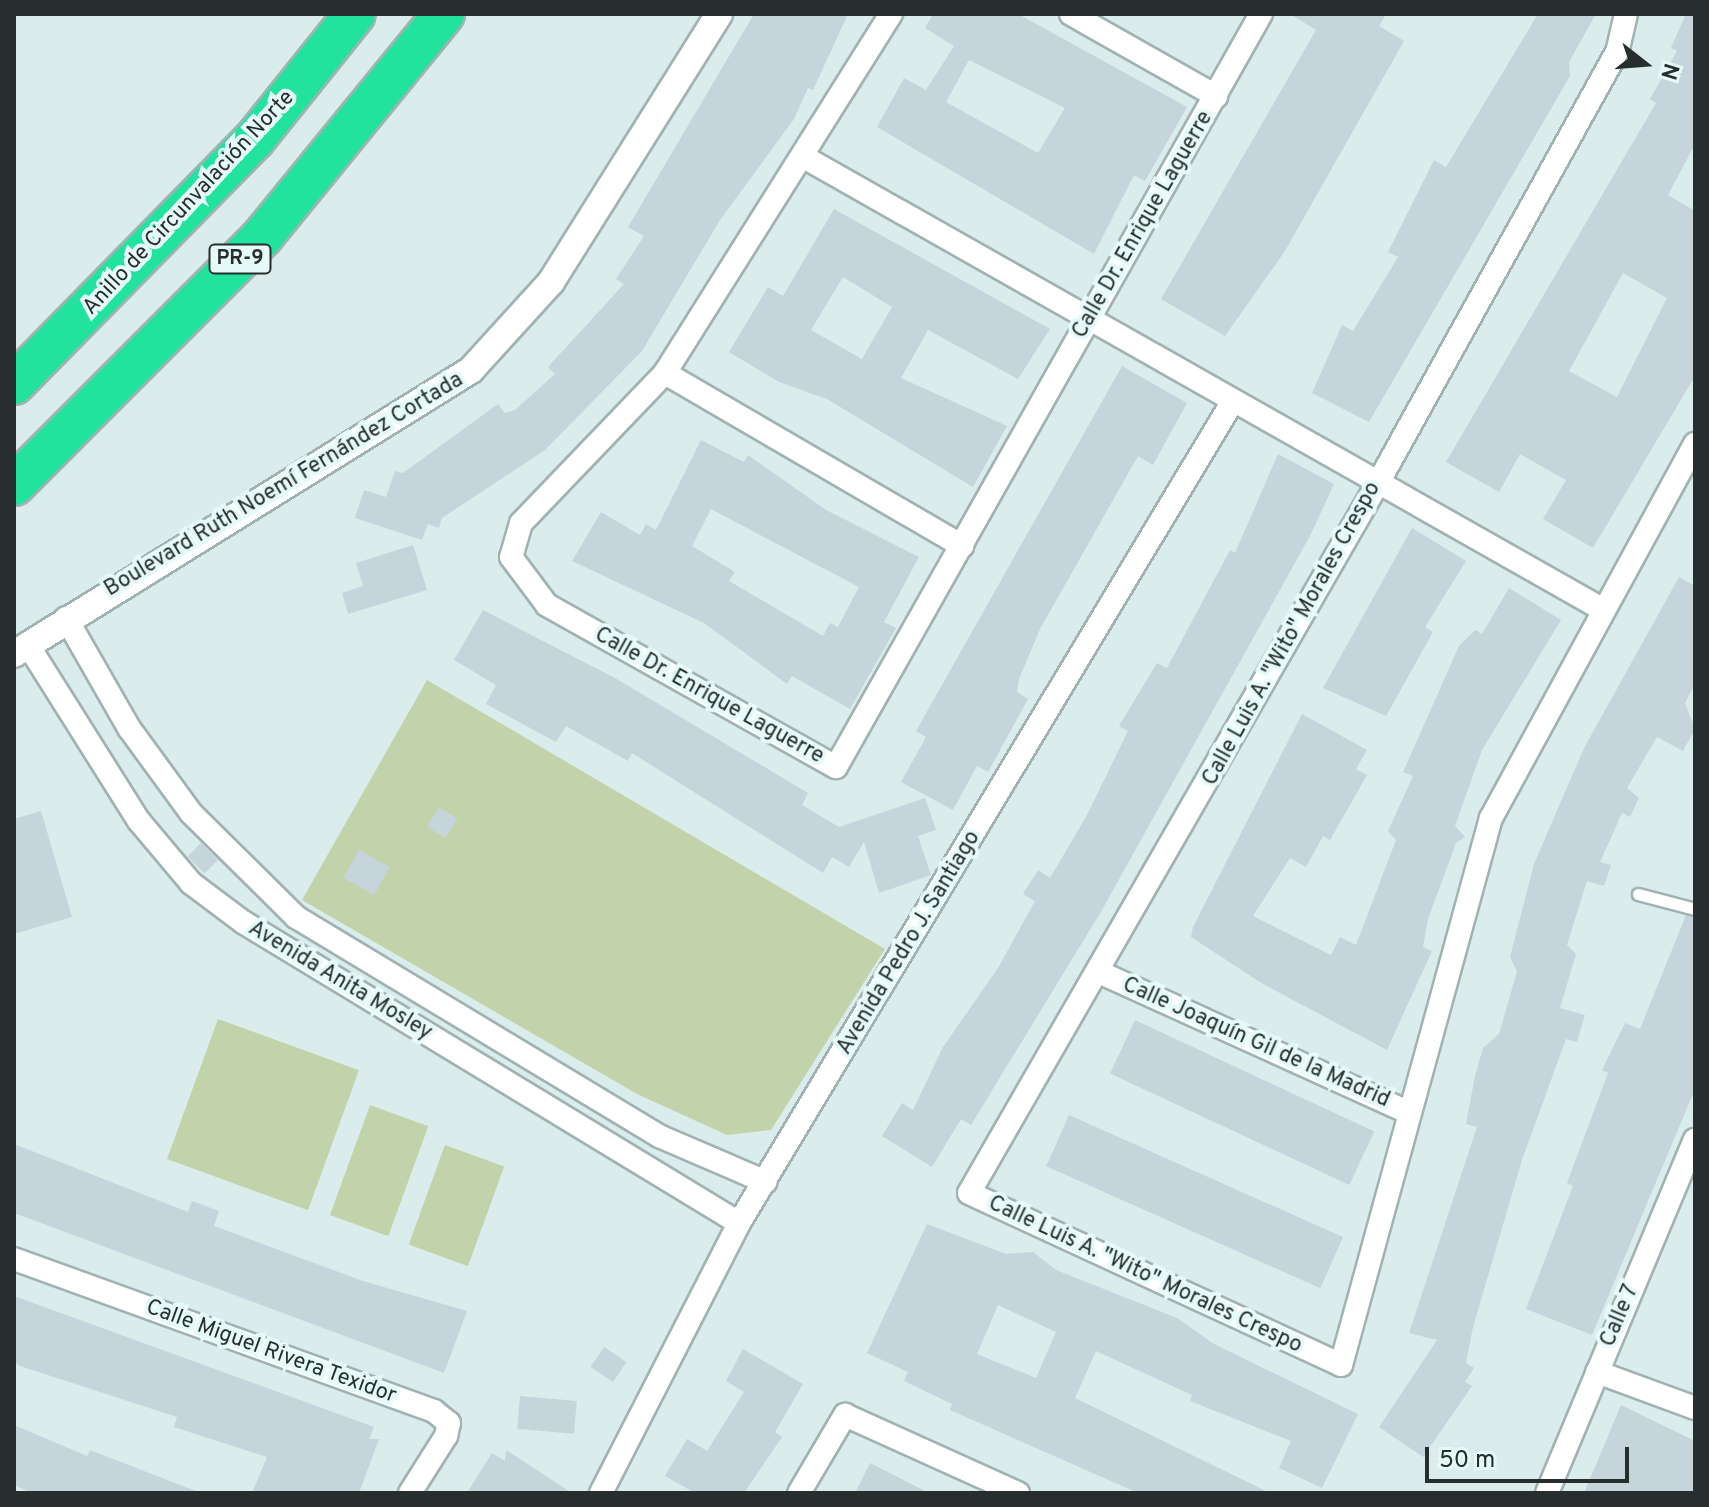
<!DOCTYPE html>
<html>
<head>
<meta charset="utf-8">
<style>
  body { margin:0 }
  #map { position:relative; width:1709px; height:1507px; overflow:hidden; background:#daecec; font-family:Overpass,sans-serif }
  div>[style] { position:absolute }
  .green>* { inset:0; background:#c2d3ac; transform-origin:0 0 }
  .building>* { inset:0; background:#c6d4dc; transform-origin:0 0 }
  .roads { filter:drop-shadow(2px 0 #a1b2b2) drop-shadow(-2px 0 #a1b2b2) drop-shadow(0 2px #a1b2b2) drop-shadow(0 -2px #a1b2b2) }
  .service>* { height:11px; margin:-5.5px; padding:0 5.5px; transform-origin:5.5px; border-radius:5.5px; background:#fff }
  .minor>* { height:22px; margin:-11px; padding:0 11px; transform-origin:11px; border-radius:11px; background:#fff }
  .tertiary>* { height:26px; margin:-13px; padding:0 13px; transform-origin:13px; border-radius:13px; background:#fff }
  .motorway>* { height:40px; margin:-20px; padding:0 20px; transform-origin:20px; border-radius:20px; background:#21e39e }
  span { translate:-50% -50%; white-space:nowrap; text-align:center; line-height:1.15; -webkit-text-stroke:8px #e7fafa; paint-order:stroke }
  .shield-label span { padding:2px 6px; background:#e7fafa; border:2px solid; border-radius:6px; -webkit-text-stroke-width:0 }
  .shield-label { font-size:20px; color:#282e2e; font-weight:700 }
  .street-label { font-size:22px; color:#282e2e }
  .frame { position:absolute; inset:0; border:16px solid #282e2e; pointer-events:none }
  .north { position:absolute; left:1605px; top:24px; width:80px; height:80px; -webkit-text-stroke:6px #e7fafa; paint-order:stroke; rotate:107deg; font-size:22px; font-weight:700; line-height:32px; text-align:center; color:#282e2e }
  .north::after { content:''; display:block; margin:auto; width:28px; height:36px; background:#282e2e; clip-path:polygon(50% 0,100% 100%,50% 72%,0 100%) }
  .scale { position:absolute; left:1425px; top:1447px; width:204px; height:36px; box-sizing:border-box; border:4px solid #282e2e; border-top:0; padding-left:10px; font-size:24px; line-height:28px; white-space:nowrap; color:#282e2e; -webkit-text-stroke:6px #e7fafa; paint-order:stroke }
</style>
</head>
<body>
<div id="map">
  <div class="green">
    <i style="clip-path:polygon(427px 680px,885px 949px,771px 1130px,727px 1135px,637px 1094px,302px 900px)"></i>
    <i style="left:218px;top:1019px;width:150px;height:149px;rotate:20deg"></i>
    <i style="left:370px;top:1105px;width:62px;height:117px;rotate:20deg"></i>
    <i style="left:445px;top:1145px;width:63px;height:106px;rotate:20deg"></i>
  </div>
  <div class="building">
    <i style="clip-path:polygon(754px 14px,848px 14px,813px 90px,808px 88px,794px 119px,720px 220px,642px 351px,545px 450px,442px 518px,439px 528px,428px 524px,422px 540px,355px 518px,364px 490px,386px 497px,395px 471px,403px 473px,498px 404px,505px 413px,515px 410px,555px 374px,548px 367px,624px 284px,616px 279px,644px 236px,628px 227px)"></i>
    <i style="clip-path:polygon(evenodd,933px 14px,1018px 14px,1187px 107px,1145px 181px,1134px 175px,1094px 254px,877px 127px,904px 78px,926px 90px,954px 46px,925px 28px,933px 14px,969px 60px,1065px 108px,1038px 153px,946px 102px,969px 60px)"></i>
    <i style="clip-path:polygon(1290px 14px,1386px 14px,1379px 26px,1404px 41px,1285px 251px,1225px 336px,1161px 299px,1316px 30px)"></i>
    <i style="clip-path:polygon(1538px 14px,1596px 14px,1569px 62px,1570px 76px,1369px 422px,1312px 393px,1342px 325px,1353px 331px,1398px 257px,1388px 252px,1434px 160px,1446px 167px)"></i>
    <i style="clip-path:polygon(evenodd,1686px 14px,1695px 14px,1695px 144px,1668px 195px,1695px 211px,1695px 376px,1593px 548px,1543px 519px,1566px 480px,1520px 454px,1499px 492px,1446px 462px,1656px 103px,1650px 99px,1677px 51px,1671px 48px,1686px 14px,1623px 273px,1667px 298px,1617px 397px,1569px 371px,1623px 273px)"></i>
    <i style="clip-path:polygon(evenodd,834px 209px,1050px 329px,1018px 379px,928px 330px,901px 378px,1007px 426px,973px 487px,827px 399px,779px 382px,729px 352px,768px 287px,783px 296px,834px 209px,843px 277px,892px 307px,862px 359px,811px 330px,843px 277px)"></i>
    <i style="clip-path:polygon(1122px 366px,1187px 403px,1153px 465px,1138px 456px,1040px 629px,1019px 679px,1017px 692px,1028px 699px,988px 772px,977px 766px,953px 810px,901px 782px,926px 737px,916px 731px)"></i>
    <i style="clip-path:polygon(evenodd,701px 440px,744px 462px,748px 455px,826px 510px,919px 557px,884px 622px,896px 628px,850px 709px,792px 676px,787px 684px,704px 623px,572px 561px,601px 512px,640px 535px,646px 524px,656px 530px,701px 440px,711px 509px,859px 587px,838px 627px,830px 623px,823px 636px,729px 581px,735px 572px,692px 546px,711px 509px)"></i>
    <i style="clip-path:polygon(1278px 454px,1334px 484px,1311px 534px,1102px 910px,971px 1125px,961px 1119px,932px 1167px,882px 1136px,902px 1103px,913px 1110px,943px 1047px,998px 968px,1035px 901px,1023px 894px,1038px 870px,1050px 878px,1087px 815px,1128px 731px,1119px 726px,1157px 663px,1167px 668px,1230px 550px,1235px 553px)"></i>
    <i style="clip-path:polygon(1412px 528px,1466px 561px,1425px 627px,1433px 632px,1386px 716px,1323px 688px)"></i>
    <i style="clip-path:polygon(413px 545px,427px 590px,348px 614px,342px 593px,363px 586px,356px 563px)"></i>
    <i style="clip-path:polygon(1679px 577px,1695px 586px,1695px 684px,1685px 703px,1695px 729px,1683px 751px,1657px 737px,1627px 788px,1639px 798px,1630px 817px,1622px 813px,1600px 862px,1611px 865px,1604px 886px,1587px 881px,1567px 945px,1576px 954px,1560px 1008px,1585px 1015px,1577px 1042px,1566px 1039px,1522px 1160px,1473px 1327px,1466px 1363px,1474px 1368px,1465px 1382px,1472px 1386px,1423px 1457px,1379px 1427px,1437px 1340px,1409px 1333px,1477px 1127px,1466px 1124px,1475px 1076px,1483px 1048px,1499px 1034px,1517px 971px,1510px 957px,1534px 864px,1584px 748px)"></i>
    <i style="clip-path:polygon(1509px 588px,1561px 620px,1482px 750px,1455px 826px,1465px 837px,1456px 843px,1428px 919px,1423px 947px,1432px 951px,1387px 1050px,1263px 984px,1191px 937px,1193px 927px,1302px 714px,1367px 750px,1356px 769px,1367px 775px,1330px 840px,1323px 836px,1306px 867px,1290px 858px,1253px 916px,1331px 955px,1340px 937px,1356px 945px,1396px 840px,1388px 831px,1413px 776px,1403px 772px,1459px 646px,1475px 630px,1482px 634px)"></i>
    <i style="clip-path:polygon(483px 610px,615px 678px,808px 793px,802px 805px,839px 827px,925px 798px,936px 830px,918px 836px,931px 875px,879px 893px,864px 842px,849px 867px,832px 857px,823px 873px,632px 753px,628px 761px,566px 726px,556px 742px,486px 704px,496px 685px,454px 660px)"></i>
    <i style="left:439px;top:807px;width:22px;height:23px;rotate:32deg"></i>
    <i style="clip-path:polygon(41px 811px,72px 917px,14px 934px,14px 819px)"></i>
    <i style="left:201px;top:843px;width:24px;height:19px;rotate:45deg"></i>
    <i style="left:359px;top:850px;width:35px;height:32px;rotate:29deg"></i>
    <i style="clip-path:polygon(1686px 915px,1695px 917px,1695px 1089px,1592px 1335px,1526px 1309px,1573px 1186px,1567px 1183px,1608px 1073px,1602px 1070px,1625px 1023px,1640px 1029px)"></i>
    <i style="left:1135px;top:1020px;width:264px;height:59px;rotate:25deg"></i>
    <i style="left:1069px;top:1115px;width:300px;height:56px;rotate:24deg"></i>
    <i style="clip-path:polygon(14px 1144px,188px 1212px,192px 1201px,219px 1211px,214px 1226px,363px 1281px,467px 1311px,444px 1373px,14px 1213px)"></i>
    <i style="clip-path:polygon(evenodd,927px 1224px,1006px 1254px,1033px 1252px,1056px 1270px,1177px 1318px,1214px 1344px,1358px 1414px,1322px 1488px,1279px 1468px,1291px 1441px,1190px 1401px,1192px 1395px,1096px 1351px,1075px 1398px,1270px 1493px,1138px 1493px,950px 1410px,952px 1404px,904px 1381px,908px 1372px,867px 1353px,927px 1224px,998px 1305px,1056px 1332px,1036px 1378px,977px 1354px,998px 1305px)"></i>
    <i style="clip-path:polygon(14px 1296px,374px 1427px,369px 1439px,379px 1439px,359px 1493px,252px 1493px,267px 1457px,174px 1427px,177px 1417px,20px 1366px,14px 1361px)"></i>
    <i style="left:604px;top:1347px;width:27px;height:24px;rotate:34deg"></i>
    <i style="clip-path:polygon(743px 1349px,803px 1384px,775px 1432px,782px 1437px,744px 1493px,695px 1493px,665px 1476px,687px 1439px,707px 1451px,744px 1392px,726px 1381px)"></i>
    <i style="left:520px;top:1396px;width:57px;height:33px;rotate:5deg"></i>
    <i style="clip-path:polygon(1621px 1405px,1695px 1441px,1695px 1493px,1584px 1493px)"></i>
    <i style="clip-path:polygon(14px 1425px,87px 1456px,90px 1450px,201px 1493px,32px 1493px,14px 1485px)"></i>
    <i style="clip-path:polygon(506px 1450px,529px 1465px,572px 1493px,467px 1493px,492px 1453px,505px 1461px)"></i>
    <i style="clip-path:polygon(870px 1463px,929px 1493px,855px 1493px)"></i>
  </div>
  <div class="roads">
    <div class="service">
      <i style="left:1638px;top:894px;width:59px;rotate:14.7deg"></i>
    </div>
    <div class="minor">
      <i style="left:891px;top:14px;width:424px;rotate:122.2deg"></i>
      <i style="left:665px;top:373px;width:208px;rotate:133.8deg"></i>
      <i style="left:521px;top:523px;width:35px;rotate:106deg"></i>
      <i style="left:511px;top:557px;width:60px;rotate:53.1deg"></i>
      <i style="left:547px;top:605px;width:331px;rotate:29.3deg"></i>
      <i style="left:836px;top:767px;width:865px;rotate:-60.56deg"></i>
      <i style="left:1071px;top:14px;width:167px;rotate:29.5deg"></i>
      <i style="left:1626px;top:14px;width:37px;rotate:103deg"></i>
      <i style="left:1618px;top:50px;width:495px;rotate:119deg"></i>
      <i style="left:1378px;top:483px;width:819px;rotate:119.94deg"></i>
      <i style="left:969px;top:1193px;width:410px;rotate:24.8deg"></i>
      <i style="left:1341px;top:1365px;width:567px;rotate:-74.67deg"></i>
      <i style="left:1491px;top:818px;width:426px;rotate:-61.4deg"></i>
      <i style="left:802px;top:156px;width:919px;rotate:29.52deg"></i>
      <i style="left:665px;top:373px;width:344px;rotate:30.2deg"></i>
      <i style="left:66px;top:618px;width:127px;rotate:60.2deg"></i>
      <i style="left:129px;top:728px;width:105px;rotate:53.9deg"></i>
      <i style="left:191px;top:813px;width:148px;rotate:44.7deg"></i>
      <i style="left:296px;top:917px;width:424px;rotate:31.1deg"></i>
      <i style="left:659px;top:1136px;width:116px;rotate:23.3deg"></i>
      <i style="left:28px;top:645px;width:208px;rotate:57.8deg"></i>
      <i style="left:139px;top:821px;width:81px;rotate:50deg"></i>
      <i style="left:191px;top:883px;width:65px;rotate:36.9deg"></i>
      <i style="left:243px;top:922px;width:580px;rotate:31.25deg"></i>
      <i style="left:1101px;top:973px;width:339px;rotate:24.4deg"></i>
      <i style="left:14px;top:1259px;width:447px;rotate:19.9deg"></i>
      <i style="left:434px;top:1411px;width:19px;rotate:39deg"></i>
      <i style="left:449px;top:1423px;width:13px;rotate:103deg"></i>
      <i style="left:446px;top:1436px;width:67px;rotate:122.3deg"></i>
      <i style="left:1597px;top:1372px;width:104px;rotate:20.2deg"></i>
      <i style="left:601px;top:1493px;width:303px;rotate:-62.9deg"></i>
      <i style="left:739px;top:1223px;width:959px;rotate:-59deg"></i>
      <i style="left:799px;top:1493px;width:91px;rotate:-59.5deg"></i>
      <i style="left:845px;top:1415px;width:190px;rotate:24.3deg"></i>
      <i style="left:1547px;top:1493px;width:383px;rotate:-67.3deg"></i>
    </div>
    <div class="tertiary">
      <i style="left:14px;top:654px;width:538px;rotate:-31.86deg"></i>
      <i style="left:471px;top:370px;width:119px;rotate:-47.7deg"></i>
      <i style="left:551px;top:282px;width:316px;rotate:-57.9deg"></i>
    </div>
    <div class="motorway">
      <i style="left:14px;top:384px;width:342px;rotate:-45.5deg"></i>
      <i style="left:254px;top:140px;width:161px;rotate:-51.3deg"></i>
      <i style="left:14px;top:485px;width:351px;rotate:-45deg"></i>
      <i style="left:262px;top:237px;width:288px;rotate:-50.8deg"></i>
    </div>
  </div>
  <div class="shield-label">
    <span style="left:240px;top:259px">PR-9</span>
  </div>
  <div class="street-label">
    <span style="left:189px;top:203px;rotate:-47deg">Anillo de Circunvalación Norte</span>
    <span style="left:1143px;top:225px;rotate:-60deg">Calle Dr. Enrique Laguerre</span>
    <span style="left:284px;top:485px;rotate:-31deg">Boulevard Ruth Noemí Fernández Cortada</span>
    <span style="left:1292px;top:634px;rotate:-61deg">Calle Luis A. "Wito" Morales Crespo</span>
    <span style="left:709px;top:696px;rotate:29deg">Calle Dr. Enrique Laguerre</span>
    <span style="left:909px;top:943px;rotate:-59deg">Avenida Pedro J. Santiago</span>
    <span style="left:340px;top:981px;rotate:31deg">Avenida Anita Mosley</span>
    <span style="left:1256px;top:1043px;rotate:24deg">Calle Joaquín Gil de la Madrid</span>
    <span style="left:1145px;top:1275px;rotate:25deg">Calle Luis A. "Wito" Morales Crespo</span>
    <span style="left:1620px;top:1316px;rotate:-67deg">Calle 7</span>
    <span style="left:271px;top:1352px;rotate:20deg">Calle Miguel Rivera Texidor</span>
  </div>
  <div class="frame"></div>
  <div class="north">N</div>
  <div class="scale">50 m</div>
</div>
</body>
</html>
